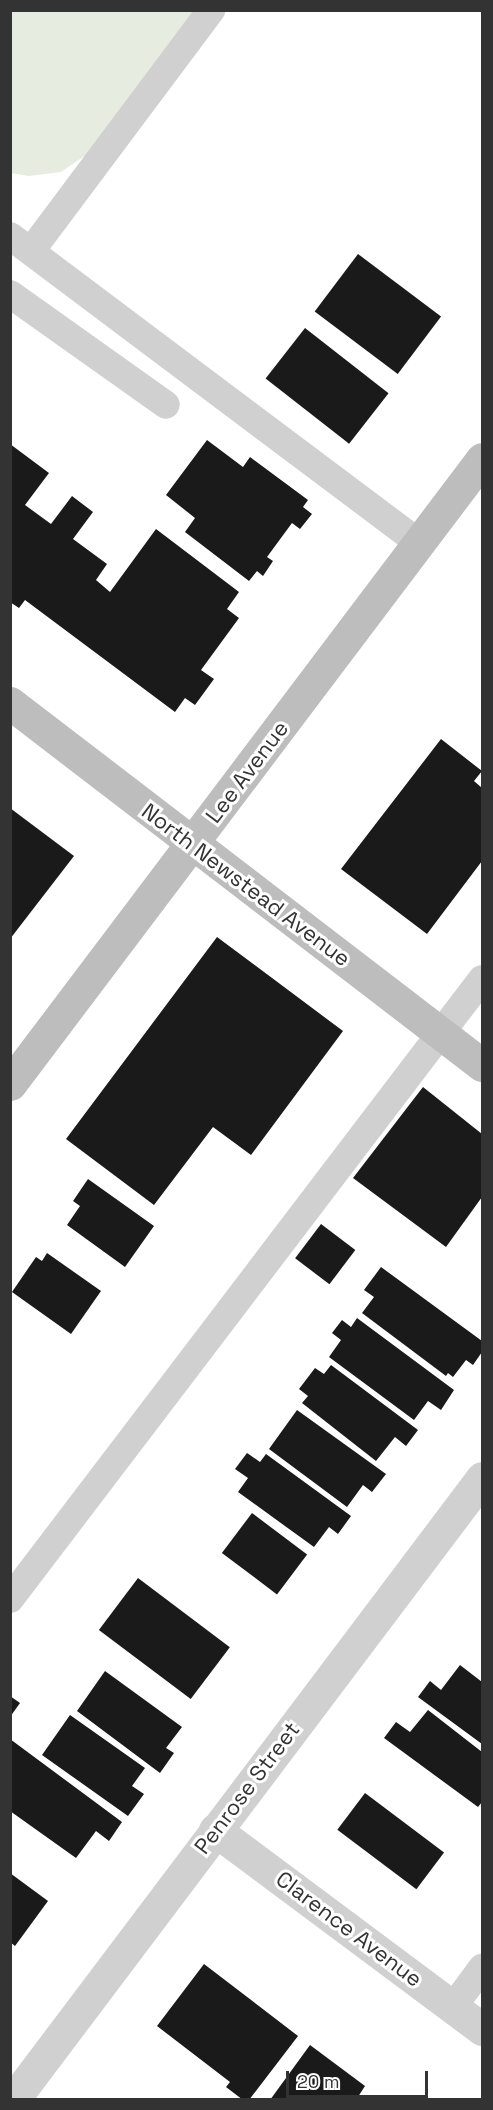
<!DOCTYPE html>
<html>
<head>
<meta charset="utf-8">
<style>
  body { margin:0 }
  #map { position:relative; width:493px; height:2110px; overflow:hidden; background:#fff; font-family:"Space Grotesk",sans-serif }
  div>[style] { position:absolute }
  .green>* { inset:0; background:#e6ecdf }
  .building>* { inset:0; background:#1a1a1a; transform-origin:0 0 }
  .lane>* { height:28px; margin:-14px; padding:0 14px; transform-origin:14px; border-radius:14px; background:#d0d0d0 }
  .street>* { height:33px; margin:-16.5px; padding:0 16.5px; transform-origin:16.5px; border-radius:16.5px; background:#d0d0d0 }
  .secondary>* { height:33px; margin:-16.5px; padding:0 16.5px; transform-origin:16.5px; border-radius:16.5px; background:#bdbdbd }
  span { translate:-50% -50%; white-space:nowrap; text-align:center; line-height:1.15; -webkit-text-stroke:6px #fff; paint-order:stroke }
  .street-label { font-size:22px; color:#333 }
  .frame { position:absolute; inset:0; border:12px solid #333; pointer-events:none }
  .scale { position:absolute; left:286px; top:2071px; width:142px; height:27px; box-sizing:border-box; border:3px solid #333; border-top:0; padding-left:8px; font-size:18px; line-height:21px; white-space:nowrap; color:#333; -webkit-text-stroke:4px #fff; paint-order:stroke }
</style>
</head>
<body>
<div id="map">
  <div class="green">
    <i style="clip-path:polygon(10px 11px,196px 11px,92px 151px,61px 172px,29px 176px,11px 173px)"></i>
  </div>
  <div class="building">
    <i style="left:358px;top:254px;width:104px;height:72px;rotate:37deg"></i>
    <i style="left:305px;top:328px;width:106px;height:64px;rotate:38deg"></i>
    <i style="clip-path:polygon(207px 440px,243px 467px,250px 457px,308px 500px,303px 507px,312px 514px,300px 529px,292px 523px,267px 557px,273px 561px,263px 576px,257px 571px,249px 581px,185px 532px,195px 518px,166px 495px)"></i>
    <i style="clip-path:polygon(10px 444px,49px 473px,25px 505px,51px 524px,72px 496px,93px 512px,73px 539px,107px 564px,96px 580px,110px 592px,156px 529px,239px 592px,227px 609px,239px 618px,201px 670px,214px 679px,195px 705px,185px 698px,175px 712px,25px 600px,19px 608px,10px 602px)"></i>
    <i style="clip-path:polygon(441px 739px,482px 771px,474px 781px,482px 788px,482px 861px,427px 934px,341px 869px)"></i>
    <i style="clip-path:polygon(10px 808px,74px 856px,10px 939px)"></i>
    <i style="clip-path:polygon(217px 937px,343px 1031px,251px 1155px,213px 1127px,154px 1205px,66px 1139px)"></i>
    <i style="clip-path:polygon(423px 1087px,482px 1134px,482px 1197px,446px 1247px,353px 1178px)"></i>
    <i style="clip-path:polygon(88px 1179px,154px 1226px,125px 1267px,67px 1225px,80px 1206px,73px 1201px)"></i>
    <i style="left:321px;top:1224px;width:43px;height:43px;rotate:37deg"></i>
    <i style="clip-path:polygon(47px 1253px,101px 1291px,71px 1334px,12px 1292px,36px 1257px,42px 1261px)"></i>
    <i style="clip-path:polygon(381px 1267px,482px 1341px,482px 1352px,473px 1365px,466px 1360px,453px 1377px,448px 1373px,446px 1376px,362px 1313px,374px 1297px,364px 1290px)"></i>
    <i style="clip-path:polygon(357px 1318px,454px 1390px,441px 1410px,428px 1401px,414px 1420px,329px 1357px,341px 1340px,332px 1333px,342px 1320px,351px 1327px)"></i>
    <i style="clip-path:polygon(331px 1365px,418px 1430px,406px 1446px,395px 1437px,376px 1461px,302px 1403px,308px 1396px,299px 1389px,315px 1368px,324px 1374px)"></i>
    <i style="clip-path:polygon(297px 1410px,386px 1474px,372px 1492px,363px 1485px,347px 1507px,269px 1449px)"></i>
    <i style="clip-path:polygon(247px 1453px,260px 1462px,266px 1454px,351px 1516px,338px 1534px,329px 1527px,314px 1547px,238px 1492px,248px 1478px,235px 1469px)"></i>
    <i style="left:252px;top:1513px;width:69px;height:50px;rotate:37deg"></i>
    <i style="left:138px;top:1578px;width:115px;height:65px;rotate:37deg"></i>
    <i style="clip-path:polygon(460px 1665px,482px 1682px,482px 1744px,418px 1697px,430px 1681px,441px 1690px)"></i>
    <i style="clip-path:polygon(105px 1671px,182px 1727px,166px 1748px,174px 1753px,160px 1773px,77px 1711px)"></i>
    <i style="clip-path:polygon(10px 1696px,20px 1703px,10px 1717px)"></i>
    <i style="clip-path:polygon(428px 1710px,482px 1752px,482px 1802px,478px 1807px,384px 1738px,396px 1722px,410px 1732px)"></i>
    <i style="clip-path:polygon(70px 1715px,145px 1768px,132px 1786px,144px 1794px,128px 1816px,42px 1755px)"></i>
    <i style="clip-path:polygon(10px 1739px,122px 1822px,109px 1841px,96px 1831px,76px 1858px,10px 1811px)"></i>
    <i style="left:365px;top:1793px;width:99px;height:46px;rotate:37deg"></i>
    <i style="clip-path:polygon(10px 1873px,48px 1901px,15px 1946px,10px 1942px)"></i>
    <i style="clip-path:polygon(204px 1964px,298px 2036px,249px 2100px,243px 2100px,226px 2087px,230px 2082px,157px 2026px)"></i>
    <i style="clip-path:polygon(310px 2045px,365px 2086px,356px 2100px,270px 2100px)"></i>
  </div>
  <div class="lane">
    <i style="left:10px;top:236px;width:511px;rotate:36.89deg"></i>
    <i style="left:31px;top:251px;width:301px;rotate:-53.2deg"></i>
    <i style="left:10px;top:294px;width:191px;rotate:35.4deg"></i>
    <i style="left:10px;top:1599px;width:779px;rotate:-52.72deg"></i>
    <i style="left:453px;top:2007px;width:49px;rotate:-53.4deg"></i>
  </div>
  <div class="street">
    <i style="left:215px;top:1830px;width:333px;rotate:36.7deg"></i>
    <i style="left:13px;top:2100px;width:779px;rotate:-52.98deg"></i>
  </div>
  <div class="secondary">
    <i style="left:10px;top:703px;width:595px;rotate:37.49deg"></i>
    <i style="left:10px;top:1084px;width:783px;rotate:-52.94deg"></i>
  </div>
  <div class="street-label">
    <span style="left:247px;top:772px;rotate:-53deg">Lee Avenue</span>
    <span style="left:246px;top:885px;rotate:37deg">North Newstead Avenue</span>
    <span style="left:247px;top:1788px;rotate:-53deg">Penrose Street</span>
    <span style="left:349px;top:1929px;rotate:37deg">Clarence Avenue</span>
  </div>
  <div class="frame"></div>
  <div class="scale">20 m</div>
</div>
</body>
</html>
